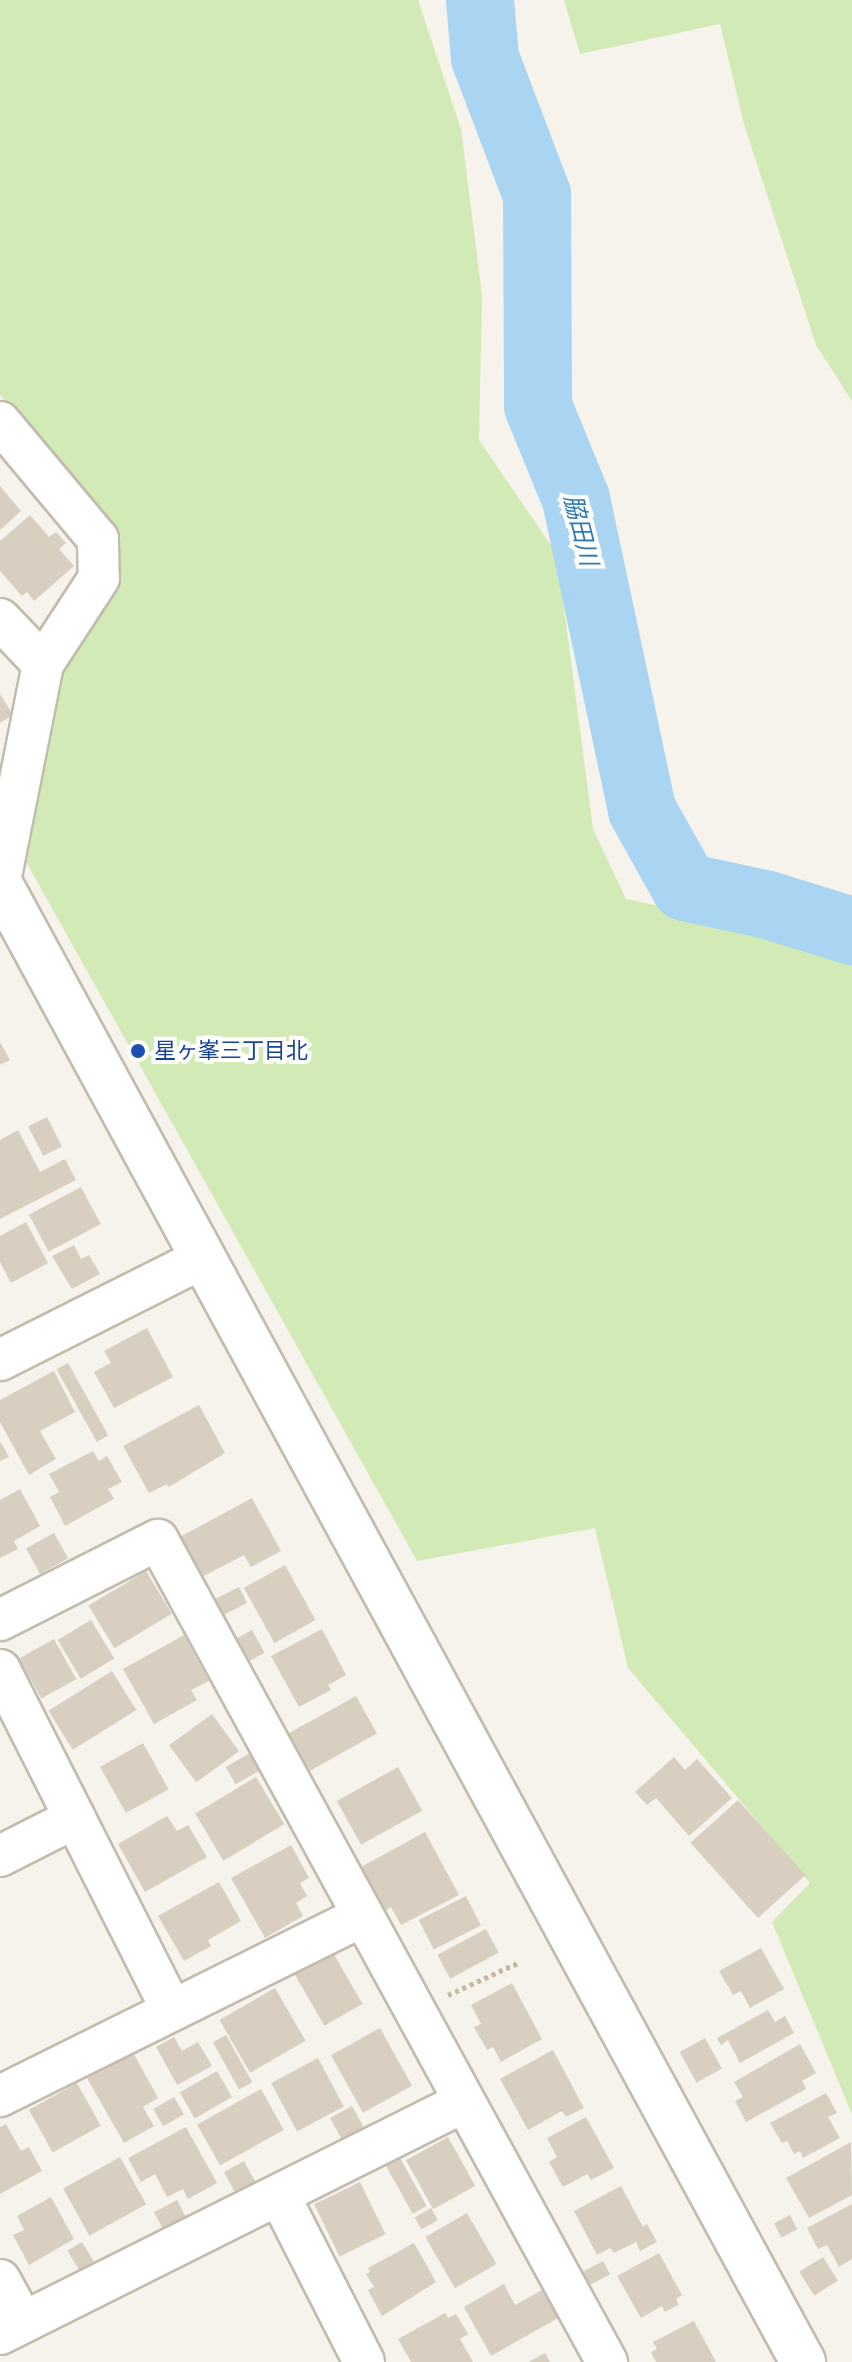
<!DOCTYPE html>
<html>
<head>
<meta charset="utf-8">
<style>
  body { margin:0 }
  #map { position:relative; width:852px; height:2362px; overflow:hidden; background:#f6f3ec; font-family:"Titillium Web","Noto Sans JP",sans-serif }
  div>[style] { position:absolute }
  .green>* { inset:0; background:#d2eab5 }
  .river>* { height:68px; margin:-34px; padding:0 34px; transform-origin:34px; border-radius:34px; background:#a9d4f2 }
  .building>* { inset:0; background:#d8cfc1; transform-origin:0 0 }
  .path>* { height:5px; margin-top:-2.5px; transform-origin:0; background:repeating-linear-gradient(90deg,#c4b79f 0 4px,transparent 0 8px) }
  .roads { filter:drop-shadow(2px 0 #c2bbae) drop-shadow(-2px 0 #c2bbae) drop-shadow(0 2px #c2bbae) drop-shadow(0 -2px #c2bbae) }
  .minor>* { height:40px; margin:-20px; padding:0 20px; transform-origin:20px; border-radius:20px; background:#fff }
  .tertiary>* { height:44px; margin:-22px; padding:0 22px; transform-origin:22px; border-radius:22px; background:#fff }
  .dots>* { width:22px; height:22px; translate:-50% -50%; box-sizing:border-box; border:4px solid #fff; border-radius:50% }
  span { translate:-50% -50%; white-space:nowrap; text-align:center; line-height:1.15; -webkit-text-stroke:8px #fff; paint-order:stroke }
  .transit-label { font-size:22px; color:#164399 }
  .left { translate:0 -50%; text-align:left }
  .water-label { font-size:24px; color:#2e7ab2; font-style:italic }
</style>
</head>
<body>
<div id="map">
  <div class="green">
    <i style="clip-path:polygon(0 0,418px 0,461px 129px,482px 295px,479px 440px,557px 554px,593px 829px,626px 899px,763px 928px,852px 962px,852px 2114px,772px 1922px,810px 1883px,628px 1668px,595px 1528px,417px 1561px,25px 860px,65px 657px,117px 586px,115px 537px,0 395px)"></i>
    <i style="clip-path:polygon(564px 0,852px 0,852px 401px,816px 345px,744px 124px,720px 24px,580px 54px)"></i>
  </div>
  <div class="river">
    <i style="left:480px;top:0;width:58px;rotate:85.1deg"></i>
    <i style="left:485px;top:58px;width:147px;rotate:69.2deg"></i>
    <i style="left:537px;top:195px;width:211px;rotate:89.7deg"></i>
    <i style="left:538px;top:406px;width:100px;rotate:67.8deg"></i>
    <i style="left:576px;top:499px;width:318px;rotate:78deg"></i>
    <i style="left:642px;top:810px;width:88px;rotate:60.8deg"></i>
    <i style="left:685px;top:887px;width:85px;rotate:12.2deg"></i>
    <i style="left:768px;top:905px;width:88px;rotate:17.2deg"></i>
  </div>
  <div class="building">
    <i style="clip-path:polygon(0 486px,21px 511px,0 530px)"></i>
    <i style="clip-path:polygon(30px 515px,49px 537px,56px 532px,66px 543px,59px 549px,74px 566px,34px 601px,27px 592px,22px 596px,0 571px,0 541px)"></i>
    <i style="clip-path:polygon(0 694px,13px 715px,0 723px)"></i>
    <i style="clip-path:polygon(0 1042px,10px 1060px,0 1065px)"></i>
    <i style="left:47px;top:1117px;width:33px;height:21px;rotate:63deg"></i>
    <i style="clip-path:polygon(18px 1130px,40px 1172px,65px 1159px,76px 1180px,0 1219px,0 1140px)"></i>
    <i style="left:81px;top:1187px;width:42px;height:59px;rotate:62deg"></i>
    <i style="clip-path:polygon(26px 1222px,48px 1263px,11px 1283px,0 1262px,0 1236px)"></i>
    <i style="clip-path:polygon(74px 1245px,81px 1259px,89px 1255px,100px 1274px,72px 1289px,52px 1256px)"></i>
    <i style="clip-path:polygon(147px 1328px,173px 1377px,114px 1408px,94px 1372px,111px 1363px,104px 1351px)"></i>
    <i style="left:68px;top:1363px;width:83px;height:13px;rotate:61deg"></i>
    <i style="clip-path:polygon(54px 1371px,75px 1412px,40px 1431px,56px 1459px,29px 1475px,0 1422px,0 1400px)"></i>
    <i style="clip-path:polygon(199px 1405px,225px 1453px,169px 1487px,167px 1484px,149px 1493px,123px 1446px)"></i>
    <i style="clip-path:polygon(0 1441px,9px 1457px,0 1461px)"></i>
    <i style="clip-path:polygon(93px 1451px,99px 1461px,107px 1456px,122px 1482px,108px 1489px,114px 1499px,65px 1526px,50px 1497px,59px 1492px,49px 1474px)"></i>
    <i style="clip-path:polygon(20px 1489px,40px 1526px,14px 1541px,18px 1549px,0 1558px,0 1500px)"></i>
    <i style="clip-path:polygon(252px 1498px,281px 1551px,251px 1567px,244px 1555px,202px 1577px,180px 1537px)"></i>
    <i style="left:54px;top:1533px;width:29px;height:32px;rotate:61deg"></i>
    <i style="left:285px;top:1565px;width:63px;height:47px;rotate:61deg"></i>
    <i style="left:146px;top:1571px;width:50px;height:67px;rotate:59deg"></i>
    <i style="left:239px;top:1587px;width:18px;height:26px;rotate:63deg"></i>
    <i style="left:91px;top:1620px;width:45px;height:39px;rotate:59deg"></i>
    <i style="clip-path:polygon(322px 1629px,346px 1675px,328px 1685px,331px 1690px,299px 1707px,271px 1656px)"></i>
    <i style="left:252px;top:1630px;width:26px;height:17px;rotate:61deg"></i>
    <i style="clip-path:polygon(184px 1635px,209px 1681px,191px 1690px,197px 1700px,154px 1724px,123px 1669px)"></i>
    <i style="left:54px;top:1639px;width:46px;height:40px;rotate:61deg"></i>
    <i style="left:112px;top:1671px;width:46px;height:75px;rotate:58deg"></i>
    <i style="left:356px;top:1696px;width:43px;height:77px;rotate:61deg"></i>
    <i style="left:212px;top:1714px;width:46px;height:53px;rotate:54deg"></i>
    <i style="left:143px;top:1743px;width:53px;height:49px;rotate:61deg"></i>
    <i style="left:250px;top:1753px;width:20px;height:28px;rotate:60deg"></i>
    <i style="clip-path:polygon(674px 1757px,685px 1770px,697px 1759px,732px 1798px,689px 1836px,656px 1798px,647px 1805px,635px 1792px)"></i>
    <i style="left:398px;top:1767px;width:50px;height:70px;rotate:61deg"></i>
    <i style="left:256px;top:1777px;width:55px;height:71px;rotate:59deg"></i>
    <i style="left:738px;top:1800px;width:101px;height:64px;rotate:48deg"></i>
    <i style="clip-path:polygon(167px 1816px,177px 1831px,188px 1825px,207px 1857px,145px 1892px,118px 1844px)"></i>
    <i style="clip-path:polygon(425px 1832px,459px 1895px,401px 1925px,391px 1907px,385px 1911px,361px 1867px)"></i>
    <i style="clip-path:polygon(291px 1845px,309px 1878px,300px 1883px,307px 1896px,296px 1903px,303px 1916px,265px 1938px,231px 1878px)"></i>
    <i style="clip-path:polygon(219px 1882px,241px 1921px,208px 1940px,211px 1946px,184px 1961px,158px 1916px)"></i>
    <i style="left:466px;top:1896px;width:33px;height:53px;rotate:63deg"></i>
    <i style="left:486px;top:1929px;width:27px;height:55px;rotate:62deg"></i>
    <i style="clip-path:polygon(761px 1948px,784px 1989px,750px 2008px,741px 1991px,733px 1995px,719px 1971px)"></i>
    <i style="left:332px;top:1951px;width:61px;height:44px;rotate:60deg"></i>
    <i style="clip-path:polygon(512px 1983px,542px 2039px,501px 2062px,493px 2047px,487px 2050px,474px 2027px,481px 2024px,471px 2005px)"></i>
    <i style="left:275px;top:1988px;width:61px;height:64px;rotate:60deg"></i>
    <i style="clip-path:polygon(768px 2010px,775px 2022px,785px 2016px,794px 2033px,740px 2063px,728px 2040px,721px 2045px,717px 2038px)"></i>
    <i style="left:380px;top:2028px;width:66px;height:56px;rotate:61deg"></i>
    <i style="left:226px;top:2035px;width:54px;height:15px;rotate:61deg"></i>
    <i style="clip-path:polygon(174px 2037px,182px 2051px,198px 2042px,212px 2066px,177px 2085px,156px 2047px)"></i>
    <i style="left:705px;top:2038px;width:35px;height:29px;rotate:61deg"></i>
    <i style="clip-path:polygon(800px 2044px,816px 2073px,802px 2081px,806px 2089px,746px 2122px,735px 2101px,743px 2097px,734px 2082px)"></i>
    <i style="clip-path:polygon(553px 2050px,584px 2108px,566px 2117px,562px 2111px,528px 2130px,500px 2079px)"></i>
    <i style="clip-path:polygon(133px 2052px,158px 2098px,143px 2107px,154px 2126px,124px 2143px,87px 2078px)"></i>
    <i style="left:318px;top:2058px;width:55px;height:53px;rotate:62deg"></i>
    <i style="left:217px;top:2071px;width:30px;height:43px;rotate:60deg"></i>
    <i style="left:77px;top:2083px;width:49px;height:55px;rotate:61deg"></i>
    <i style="left:261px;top:2089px;width:47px;height:73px;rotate:61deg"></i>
    <i style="clip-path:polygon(826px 2093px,837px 2113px,828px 2117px,840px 2138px,803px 2158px,800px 2151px,794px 2154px,787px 2141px,782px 2143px,770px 2123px)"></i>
    <i style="left:174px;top:2097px;width:20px;height:24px;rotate:60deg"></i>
    <i style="left:352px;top:2106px;width:26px;height:25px;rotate:61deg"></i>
    <i style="clip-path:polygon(586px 2117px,614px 2168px,591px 2180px,587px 2174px,563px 2187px,549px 2162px,557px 2157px,547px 2138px)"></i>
    <i style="clip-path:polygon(6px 2124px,21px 2151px,29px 2147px,42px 2171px,0 2194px,0 2127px)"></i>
    <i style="clip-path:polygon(186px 2127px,217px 2183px,188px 2199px,183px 2189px,167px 2197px,155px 2174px,141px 2182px,128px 2158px)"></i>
    <i style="left:448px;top:2137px;width:56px;height:48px;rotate:61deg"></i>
    <i style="clip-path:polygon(851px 2142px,852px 2195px,809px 2218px,786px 2178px)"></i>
    <i style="left:120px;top:2157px;width:54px;height:65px;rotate:61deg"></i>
    <i style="left:400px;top:2158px;width:55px;height:16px;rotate:61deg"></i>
    <i style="left:244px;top:2161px;width:26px;height:23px;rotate:61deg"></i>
    <i style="left:360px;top:2182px;width:58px;height:51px;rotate:64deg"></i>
    <i style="clip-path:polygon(621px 2186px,643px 2227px,647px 2224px,657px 2242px,640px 2251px,636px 2242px,614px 2253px,610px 2248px,597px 2255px,574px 2211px)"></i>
    <i style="clip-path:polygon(51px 2197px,74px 2239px,29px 2265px,13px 2235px,24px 2230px,17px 2216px)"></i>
    <i style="left:177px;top:2200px;width:21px;height:26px;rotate:62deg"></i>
    <i style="clip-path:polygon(852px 2204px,852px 2259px,839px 2267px,827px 2245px,818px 2249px,807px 2228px)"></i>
    <i style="left:431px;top:2208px;width:14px;height:19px;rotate:60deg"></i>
    <i style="left:467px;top:2213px;width:59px;height:48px;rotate:60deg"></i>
    <i style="left:790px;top:2215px;width:16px;height:18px;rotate:63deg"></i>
    <i style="left:82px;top:2242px;width:26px;height:17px;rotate:59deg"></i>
    <i style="clip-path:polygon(414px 2243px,436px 2282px,382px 2316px,368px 2290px,374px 2287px,366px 2274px,370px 2272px,368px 2268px)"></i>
    <i style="clip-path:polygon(659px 2253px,682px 2295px,676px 2299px,679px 2305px,665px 2312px,662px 2306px,641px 2318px,617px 2276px)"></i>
    <i style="left:823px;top:2257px;width:28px;height:28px;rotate:58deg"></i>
    <i style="left:603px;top:2261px;width:15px;height:24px;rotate:62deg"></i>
    <i style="clip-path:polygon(504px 2284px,515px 2305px,542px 2290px,558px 2318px,491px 2356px,464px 2307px)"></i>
    <i style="clip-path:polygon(445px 2313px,448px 2318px,456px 2314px,468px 2334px,460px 2339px,473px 2362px,411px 2362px,398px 2339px)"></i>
    <i style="clip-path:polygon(694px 2321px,716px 2362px,656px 2362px,651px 2352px,657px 2349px,653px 2342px)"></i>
    <i style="clip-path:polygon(545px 2353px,550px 2362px,528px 2362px)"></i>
  </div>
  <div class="path">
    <i style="left:448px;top:1995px;width:79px;rotate:-24.6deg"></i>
  </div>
  <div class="roads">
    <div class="minor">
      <i style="left:0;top:422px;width:153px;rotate:50.1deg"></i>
      <i style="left:98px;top:539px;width:39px;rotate:89deg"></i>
      <i style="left:99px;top:578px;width:103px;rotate:123.1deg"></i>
      <i style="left:43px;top:664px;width:221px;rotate:101.2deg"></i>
      <i style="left:0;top:619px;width:62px;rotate:46.3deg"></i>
      <i style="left:0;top:1360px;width:227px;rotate:-26.7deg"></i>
      <i style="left:0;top:1620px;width:177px;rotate:-26.9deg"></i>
      <i style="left:158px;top:1540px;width:937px;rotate:61.36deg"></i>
      <i style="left:0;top:1670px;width:381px;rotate:63.2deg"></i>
      <i style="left:0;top:1856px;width:84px;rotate:-26.9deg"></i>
      <i style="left:0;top:2096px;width:404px;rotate:-26.4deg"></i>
      <i style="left:279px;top:2195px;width:187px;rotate:63deg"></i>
      <i style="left:0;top:2280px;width:48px;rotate:61.3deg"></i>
      <i style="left:0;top:2334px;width:519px;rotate:-26.57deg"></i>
    </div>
    <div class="tertiary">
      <i style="left:0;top:884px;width:1682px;rotate:61.48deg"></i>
    </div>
  </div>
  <div class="dots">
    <i style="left:138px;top:1051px;background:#1a4fb4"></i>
  </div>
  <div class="transit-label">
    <span class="left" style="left:154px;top:1051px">星ヶ峯三丁目北</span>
  </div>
  <div class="water-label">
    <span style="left:581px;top:530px;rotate:76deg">脇田川</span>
  </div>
</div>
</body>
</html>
